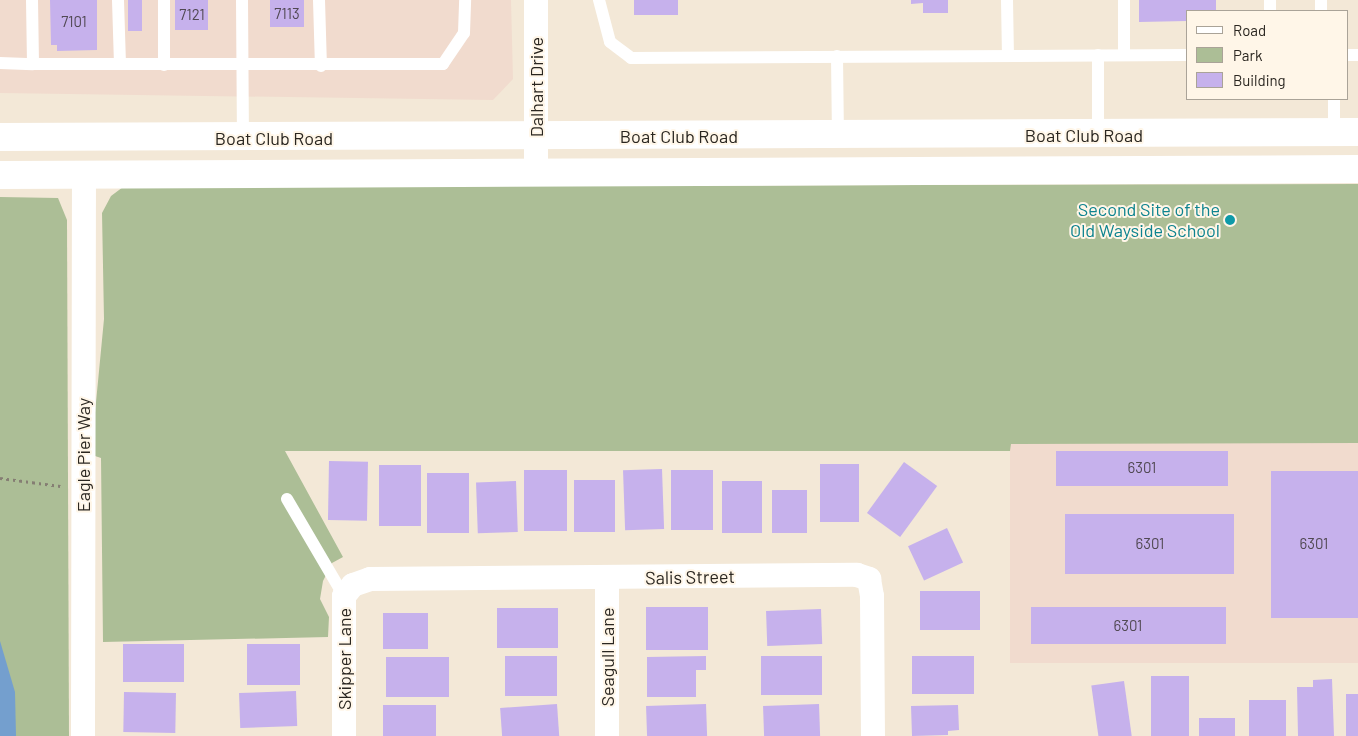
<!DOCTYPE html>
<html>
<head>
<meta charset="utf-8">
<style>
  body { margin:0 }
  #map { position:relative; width:1358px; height:736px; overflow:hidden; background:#f3e8d7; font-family:Barlow,sans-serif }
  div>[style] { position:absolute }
  .commercial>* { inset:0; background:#f1dbce; transform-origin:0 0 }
  .green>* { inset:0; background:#acbe96 }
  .water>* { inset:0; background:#749fce }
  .building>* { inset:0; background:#c6b1ec; transform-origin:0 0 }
  .path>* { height:3px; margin-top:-1.5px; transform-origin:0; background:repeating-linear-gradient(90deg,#857e73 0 2.5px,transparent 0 6.5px) }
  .lane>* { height:12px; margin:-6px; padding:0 6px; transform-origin:6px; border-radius:6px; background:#fff }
  .street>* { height:24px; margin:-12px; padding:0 12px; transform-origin:12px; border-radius:12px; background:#fff }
  .secondary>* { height:28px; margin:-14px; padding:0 14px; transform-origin:14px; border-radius:14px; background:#fff }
  .dots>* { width:14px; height:14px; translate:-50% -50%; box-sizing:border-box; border:2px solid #fff6e8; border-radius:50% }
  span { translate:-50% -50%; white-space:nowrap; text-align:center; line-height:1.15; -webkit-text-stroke:4px #fff6e8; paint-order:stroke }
  .number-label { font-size:15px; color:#514953 }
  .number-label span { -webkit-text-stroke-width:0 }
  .street-label { font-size:18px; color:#2a2620 }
  .culture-label { font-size:18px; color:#0d838f }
  .right { translate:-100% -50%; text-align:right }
  .legend { position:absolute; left:1186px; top:10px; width:162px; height:90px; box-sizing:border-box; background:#fff6e8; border:1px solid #aaa398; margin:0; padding:6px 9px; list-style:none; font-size:15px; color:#2a2620 }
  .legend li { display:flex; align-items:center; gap:10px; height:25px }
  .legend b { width:25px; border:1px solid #aaa398 }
</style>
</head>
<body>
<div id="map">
  <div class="commercial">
    <i style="clip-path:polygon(0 0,511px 0,513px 79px,493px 100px,0 93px)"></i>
    <i style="left:1358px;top:443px;width:220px;height:348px;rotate:90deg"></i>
  </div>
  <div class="green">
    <i style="clip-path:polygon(1358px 184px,1358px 443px,1011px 444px,1010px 451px,285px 451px,343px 557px,332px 563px,323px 581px,320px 599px,329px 617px,328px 637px,103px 642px,101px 458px,95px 456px,94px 423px,104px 319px,102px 213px,111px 196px,123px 187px)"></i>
    <i style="clip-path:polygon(0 197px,58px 198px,67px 220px,69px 736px,0 736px)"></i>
  </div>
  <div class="water">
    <i style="clip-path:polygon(0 641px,15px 692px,16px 736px,0 736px)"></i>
  </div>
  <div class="building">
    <i style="clip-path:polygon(50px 0,97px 0,97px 50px,57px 51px,57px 45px,51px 45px)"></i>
    <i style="left:128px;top:0;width:14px;height:31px"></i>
    <i style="left:175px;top:0;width:33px;height:30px"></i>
    <i style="left:270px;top:0;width:34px;height:27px"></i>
    <i style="left:634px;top:0;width:44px;height:15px"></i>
    <i style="clip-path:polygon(911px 0,948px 0,948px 13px,923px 13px,923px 3px,911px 4px)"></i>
    <i style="clip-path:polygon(1139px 0,1216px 0,1216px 11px,1187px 11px,1187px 21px,1139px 22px)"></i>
    <i style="left:1056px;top:451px;width:172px;height:35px"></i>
    <i style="left:329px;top:461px;width:39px;height:59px;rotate:1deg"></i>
    <i style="left:904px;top:462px;width:41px;height:63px;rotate:36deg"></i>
    <i style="left:820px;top:464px;width:39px;height:58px"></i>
    <i style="left:379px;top:465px;width:42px;height:61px"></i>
    <i style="left:662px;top:469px;width:60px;height:39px;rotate:88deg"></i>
    <i style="left:567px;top:470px;width:61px;height:43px;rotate:90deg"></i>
    <i style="left:671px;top:470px;width:42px;height:60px"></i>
    <i style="left:1271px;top:471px;width:87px;height:147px"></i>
    <i style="left:427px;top:473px;width:42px;height:60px"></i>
    <i style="left:615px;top:480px;width:52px;height:41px;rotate:90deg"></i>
    <i style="left:516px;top:481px;width:51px;height:40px;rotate:88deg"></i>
    <i style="left:722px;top:481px;width:40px;height:52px"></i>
    <i style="left:772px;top:490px;width:35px;height:43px"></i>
    <i style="left:1065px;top:514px;width:169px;height:60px"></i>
    <i style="left:947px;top:528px;width:38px;height:43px;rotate:65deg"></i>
    <i style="left:980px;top:591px;width:39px;height:60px;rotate:90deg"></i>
    <i style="left:646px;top:607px;width:62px;height:43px"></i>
    <i style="left:1226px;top:607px;width:37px;height:195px;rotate:90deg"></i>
    <i style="left:497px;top:608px;width:61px;height:40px"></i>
    <i style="left:821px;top:609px;width:35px;height:55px;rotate:88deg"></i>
    <i style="left:383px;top:613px;width:45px;height:36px"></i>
    <i style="left:123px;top:644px;width:61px;height:38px"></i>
    <i style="left:247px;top:644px;width:53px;height:41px"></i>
    <i style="left:505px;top:656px;width:52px;height:40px"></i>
    <i style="clip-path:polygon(706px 656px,706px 670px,696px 670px,696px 697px,647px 697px,647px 657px)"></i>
    <i style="left:761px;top:656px;width:61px;height:39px"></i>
    <i style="left:912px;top:656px;width:62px;height:38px"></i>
    <i style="left:386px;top:657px;width:63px;height:40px"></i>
    <i style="left:1151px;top:676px;width:38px;height:60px"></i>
    <i style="clip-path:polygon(1332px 679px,1334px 736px,1298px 736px,1297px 687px,1313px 687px,1313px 680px)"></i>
    <i style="left:1124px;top:681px;width:56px;height:33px;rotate:82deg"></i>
    <i style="left:296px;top:691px;width:35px;height:57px;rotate:88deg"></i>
    <i style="left:124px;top:692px;width:52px;height:40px;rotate:1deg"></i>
    <i style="left:1358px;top:694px;width:42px;height:12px;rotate:90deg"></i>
    <i style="left:1249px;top:700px;width:37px;height:36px"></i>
    <i style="left:557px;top:704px;width:32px;height:57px;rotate:86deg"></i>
    <i style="left:706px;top:704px;width:32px;height:60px;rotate:88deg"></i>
    <i style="left:819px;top:704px;width:32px;height:56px;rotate:88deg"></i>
    <i style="left:383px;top:705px;width:53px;height:31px"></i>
    <i style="clip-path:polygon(958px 705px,959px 730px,948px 731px,948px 735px,912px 736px,911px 706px)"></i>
    <i style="left:1199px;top:718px;width:36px;height:18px"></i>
  </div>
  <div class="path">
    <i style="left:0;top:478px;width:61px;rotate:7.6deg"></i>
  </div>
  <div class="lane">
    <i style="left:32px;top:0;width:64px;rotate:89.1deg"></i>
    <i style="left:33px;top:64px;width:87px"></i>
    <i style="left:120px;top:64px;width:64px;rotate:-91.8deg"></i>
    <i style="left:164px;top:0;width:65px;rotate:90deg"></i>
    <i style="left:242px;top:0;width:137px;rotate:89.6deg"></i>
    <i style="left:319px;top:0;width:66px;rotate:88.3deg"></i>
    <i style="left:599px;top:0;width:43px;rotate:75.3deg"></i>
    <i style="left:610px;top:42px;width:26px;rotate:37deg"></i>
    <i style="left:631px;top:58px;width:556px;rotate:-0.31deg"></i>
    <i style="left:1007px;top:0;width:55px;rotate:89deg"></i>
    <i style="left:1124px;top:0;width:55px;rotate:90deg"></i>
    <i style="left:1270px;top:0;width:11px;rotate:90deg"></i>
    <i style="left:1321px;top:0;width:11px;rotate:90deg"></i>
    <i style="left:1098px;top:55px;width:80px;rotate:90deg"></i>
    <i style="left:1347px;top:55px;width:11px"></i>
    <i style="left:837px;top:56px;width:80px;rotate:89.3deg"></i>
    <i style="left:0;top:63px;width:33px;rotate:2deg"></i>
    <i style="left:120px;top:64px;width:323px"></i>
    <i style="left:443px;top:64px;width:37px;rotate:-56deg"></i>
    <i style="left:464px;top:33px;width:33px;rotate:-88deg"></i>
    <i style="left:1334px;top:132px;width:33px;rotate:-90deg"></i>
    <i style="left:287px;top:499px;width:113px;rotate:59.6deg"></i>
  </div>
  <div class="street">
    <i style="left:536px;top:0;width:173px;rotate:90deg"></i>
    <i style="left:83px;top:736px;width:562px;rotate:-89.9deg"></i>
    <i style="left:344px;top:736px;width:140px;rotate:-90deg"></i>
    <i style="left:344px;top:596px;width:14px;rotate:-51deg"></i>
    <i style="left:353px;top:585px;width:18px;rotate:-19deg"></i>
    <i style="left:370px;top:579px;width:487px;rotate:-0.5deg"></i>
    <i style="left:857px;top:575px;width:13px;rotate:18deg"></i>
    <i style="left:869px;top:579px;width:17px;rotate:80deg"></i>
    <i style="left:872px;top:596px;width:140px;rotate:89.6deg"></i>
    <i style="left:607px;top:736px;width:158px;rotate:-90deg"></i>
  </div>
  <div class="secondary">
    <i style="left:0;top:137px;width:1358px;rotate:-0.21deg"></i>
    <i style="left:0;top:175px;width:1358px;rotate:-0.25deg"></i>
  </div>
  <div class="dots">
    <i style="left:1230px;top:220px;background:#0f9aa8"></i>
  </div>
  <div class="number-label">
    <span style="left:287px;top:14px">7113</span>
    <span style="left:192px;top:15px">7121</span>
    <span style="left:74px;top:22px">7101</span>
    <span style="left:1142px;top:468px">6301</span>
    <span style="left:1150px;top:544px">6301</span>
    <span style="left:1314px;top:544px">6301</span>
    <span style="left:1128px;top:626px">6301</span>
  </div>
  <div class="street-label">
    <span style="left:536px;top:87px;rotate:-90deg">Dalhart Drive</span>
    <span style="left:1084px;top:135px">Boat Club Road</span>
    <span style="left:679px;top:136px">Boat Club Road</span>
    <span style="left:274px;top:138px">Boat Club Road</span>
    <span style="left:83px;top:455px;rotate:-90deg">Eagle Pier Way</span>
    <span style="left:690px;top:577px;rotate:-1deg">Salis Street</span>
    <span style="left:607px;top:657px;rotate:-90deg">Seagull Lane</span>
    <span style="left:344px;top:659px;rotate:-90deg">Skipper Lane</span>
  </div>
  <div class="culture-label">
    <span class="right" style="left:1220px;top:220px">Second Site of the<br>Old Wayside School</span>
  </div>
  <ul class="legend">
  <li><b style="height:6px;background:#fff"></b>Road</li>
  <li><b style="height:14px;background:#acbe96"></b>Park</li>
  <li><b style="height:14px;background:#c6b1ec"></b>Building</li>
  </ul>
</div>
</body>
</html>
